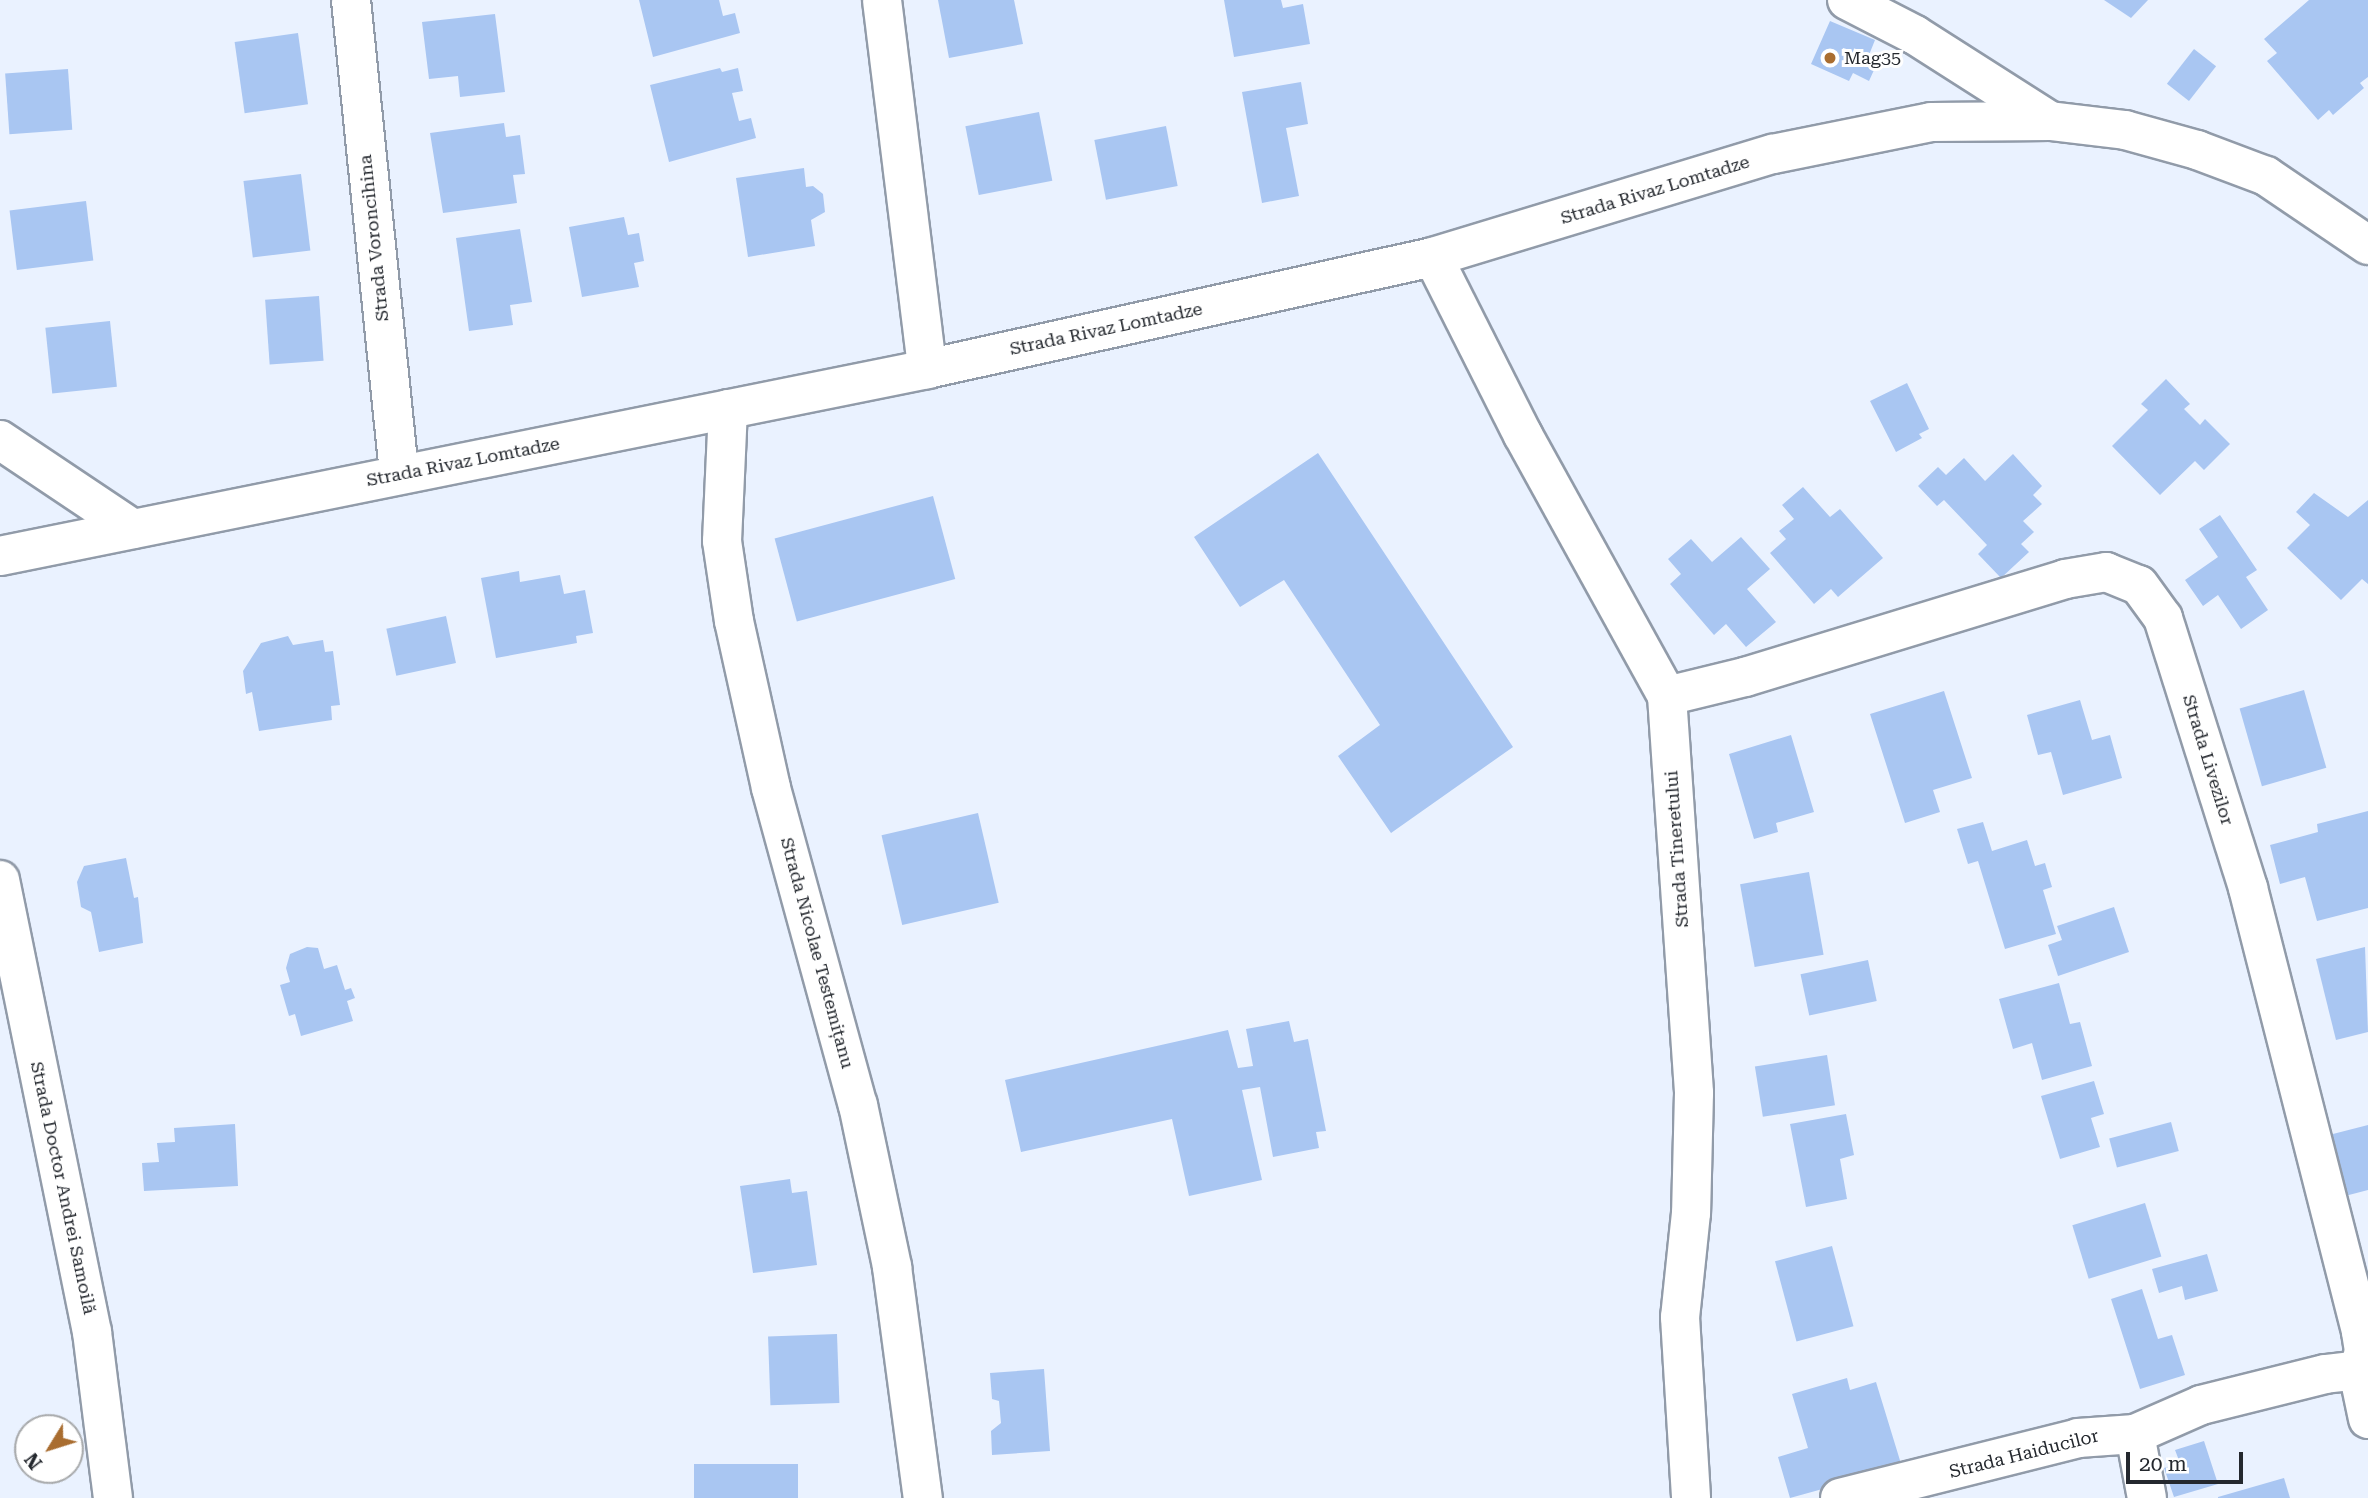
<!DOCTYPE html>
<html>
<head>
<meta charset="utf-8">
<style>
  body { margin:0 }
  #map { position:relative; width:2368px; height:1498px; overflow:hidden; background:#eaf2ff; font-family:"Roboto Serif",serif }
  div>[style] { position:absolute }
  .building>* { inset:0; background:#a9c6f2; transform-origin:0 0 }
  .roads { filter:drop-shadow(2px 0 #919ba9) drop-shadow(-2px 0 #919ba9) drop-shadow(0 2px #919ba9) drop-shadow(0 -2px #919ba9) }
  .minor>* { height:38px; margin:-19px; padding:0 19px; transform-origin:19px; border-radius:19px; background:#fff }
  .dots>* { width:19px; height:19px; translate:-50% -50%; box-sizing:border-box; border:4px solid #fff; border-radius:50% }
  span { translate:-50% -50%; white-space:nowrap; text-align:center; line-height:1.15; -webkit-text-stroke:6px #fff; paint-order:stroke }
  .poi-label { font-size:18px; color:#24282e }
  .left { translate:0 -50%; text-align:left }
  .street-label { font-size:18px; color:#24282e }
  .north { position:absolute; left:14px; top:1414px; width:70px; height:70px; box-sizing:border-box; background:#fff; border:2px solid #a7a9ab; border-radius:50%; rotate:232deg; font-size:19px; font-weight:700; line-height:28px; text-align:center; color:#24282e }
  .north::after { content:''; display:block; margin:auto; width:24px; height:32px; background:#a96d30; clip-path:polygon(50% 0,100% 100%,50% 72%,0 100%) }
  .scale { position:absolute; left:2126px; top:1452px; width:117px; height:32px; box-sizing:border-box; border:4px solid #24282e; border-top:0; padding-left:9px; font-size:21px; line-height:24px; white-space:nowrap; color:#24282e; -webkit-text-stroke:5px #fff; paint-order:stroke }
</style>
</head>
<body>
<div id="map">
  <div class="building">
    <i style="clip-path:polygon(639px 0,719px 0,723px 16px,735px 13px,740px 33px,653px 57px)"></i>
    <i style="clip-path:polygon(938px 0,1014px 0,1023px 44px,949px 58px)"></i>
    <i style="clip-path:polygon(1224px 0,1281px 0,1283px 8px,1303px 4px,1310px 44px,1234px 57px)"></i>
    <i style="clip-path:polygon(2104px 0,2148px 0,2131px 18px)"></i>
    <i style="clip-path:polygon(2309px 0,2368px 0,2368px 77px,2360px 83px,2364px 88px,2333px 115px,2329px 110px,2318px 120px,2267px 61px,2277px 53px,2264px 39px)"></i>
    <i style="clip-path:polygon(495px 14px,505px 92px,460px 97px,458px 76px,429px 79px,422px 22px)"></i>
    <i style="clip-path:polygon(1830px 21px,1875px 40px,1869px 55px,1879px 59px,1869px 81px,1853px 73px,1849px 81px,1811px 64px)"></i>
    <i style="left:298px;top:33px;width:72px;height:64px;rotate:82deg"></i>
    <i style="left:2194px;top:49px;width:28px;height:44px;rotate:38deg"></i>
    <i style="clip-path:polygon(720px 68px,722px 72px,738px 68px,743px 91px,732px 93px,739px 121px,751px 118px,756px 138px,669px 162px,650px 85px)"></i>
    <i style="left:68px;top:69px;width:61px;height:63px;rotate:86deg"></i>
    <i style="clip-path:polygon(1301px 82px,1308px 124px,1286px 128px,1299px 196px,1262px 203px,1242px 92px)"></i>
    <i style="left:1039px;top:112px;width:70px;height:75px;rotate:79deg"></i>
    <i style="clip-path:polygon(504px 123px,506px 137px,520px 135px,525px 174px,513px 175px,517px 203px,443px 213px,430px 133px)"></i>
    <i style="left:1166px;top:126px;width:61px;height:73px;rotate:79deg"></i>
    <i style="clip-path:polygon(804px 168px,806px 187px,813px 186px,823px 194px,825px 212px,811px 220px,815px 246px,748px 257px,736px 178px)"></i>
    <i style="left:301px;top:174px;width:77px;height:58px;rotate:83deg"></i>
    <i style="left:86px;top:201px;width:60px;height:77px;rotate:83deg"></i>
    <i style="clip-path:polygon(624px 217px,628px 235px,639px 233px,644px 261px,634px 263px,639px 287px,582px 297px,569px 227px)"></i>
    <i style="clip-path:polygon(520px 229px,532px 302px,510px 305px,513px 325px,469px 331px,456px 238px)"></i>
    <i style="left:319px;top:296px;width:65px;height:54px;rotate:86deg"></i>
    <i style="left:110px;top:321px;width:66px;height:65px;rotate:84deg"></i>
    <i style="clip-path:polygon(2166px 379px,2190px 404px,2184px 409px,2200px 425px,2205px 419px,2230px 444px,2204px 470px,2195px 461px,2160px 495px,2112px 446px,2148px 410px,2141px 404px)"></i>
    <i style="clip-path:polygon(1907px 383px,1929px 429px,1919px 434px,1922px 438px,1896px 452px,1870px 401px)"></i>
    <i style="clip-path:polygon(1318px 453px,1513px 747px,1391px 833px,1338px 756px,1380px 725px,1284px 580px,1240px 607px,1194px 537px)"></i>
    <i style="clip-path:polygon(2013px 454px,2042px 486px,2033px 495px,2042px 504px,2023px 521px,2034px 532px,2021px 544px,2029px 552px,2001px 578px,1978px 554px,1987px 545px,1944px 500px,1937px 506px,1918px 486px,1938px 467px,1946px 475px,1964px 458px,1985px 481px)"></i>
    <i style="clip-path:polygon(1803px 487px,1830px 517px,1840px 509px,1883px 558px,1838px 597px,1831px 589px,1814px 604px,1770px 553px,1786px 539px,1779px 531px,1794px 519px,1782px 505px)"></i>
    <i style="clip-path:polygon(2314px 493px,2348px 517px,2368px 500px,2368px 584px,2362px 579px,2341px 600px,2287px 548px,2310px 525px,2296px 512px)"></i>
    <i style="left:933px;top:496px;width:86px;height:164px;rotate:75deg"></i>
    <i style="clip-path:polygon(2220px 515px,2257px 570px,2246px 577px,2268px 610px,2241px 629px,2218px 595px,2203px 606px,2185px 580px,2218px 557px,2199px 529px)"></i>
    <i style="clip-path:polygon(1741px 537px,1770px 569px,1747px 589px,1776px 622px,1746px 647px,1726px 624px,1714px 635px,1670px 584px,1681px 574px,1668px 559px,1691px 539px,1712px 562px)"></i>
    <i style="clip-path:polygon(519px 571px,520px 582px,560px 575px,564px 594px,585px 590px,593px 633px,576px 636px,577px 643px,496px 658px,481px 578px)"></i>
    <i style="left:446px;top:616px;width:48px;height:61px;rotate:78deg"></i>
    <i style="clip-path:polygon(288px 636px,293px 645px,323px 640px,325px 652px,333px 651px,340px 705px,331px 706px,332px 720px,259px 731px,252px 692px,246px 694px,243px 671px,261px 643px)"></i>
    <i style="left:2304px;top:690px;width:81px;height:67px;rotate:74deg"></i>
    <i style="clip-path:polygon(1944px 691px,1972px 778px,1933px 790px,1940px 812px,1905px 823px,1870px 714px)"></i>
    <i style="clip-path:polygon(2080px 700px,2092px 740px,2110px 735px,2122px 778px,2063px 795px,2051px 752px,2038px 755px,2027px 715px)"></i>
    <i style="clip-path:polygon(1791px 735px,1814px 812px,1776px 823px,1778px 832px,1754px 839px,1729px 754px)"></i>
    <i style="clip-path:polygon(2368px 811px,2368px 908px,2317px 921px,2305px 877px,2280px 884px,2270px 845px,2318px 832px,2317px 824px)"></i>
    <i style="left:978px;top:813px;width:92px;height:99px;rotate:77deg"></i>
    <i style="clip-path:polygon(1983px 822px,1992px 851px,2027px 840px,2035px 866px,2045px 863px,2052px 887px,2043px 890px,2056px 934px,2005px 949px,1978px 861px,1968px 864px,1957px 829px)"></i>
    <i style="clip-path:polygon(126px 858px,134px 898px,138px 897px,143px 943px,99px 952px,91px 912px,81px 907px,77px 882px,84px 866px)"></i>
    <i style="left:1809px;top:872px;width:84px;height:70px;rotate:80deg"></i>
    <i style="clip-path:polygon(2114px 907px,2129px 952px,2058px 976px,2048px 945px,2062px 940px,2057px 926px)"></i>
    <i style="clip-path:polygon(307px 947px,318px 948px,324px 969px,337px 965px,345px 990px,351px 988px,355px 998px,347px 1001px,353px 1021px,301px 1036px,295px 1014px,289px 1016px,280px 985px,290px 982px,286px 968px,290px 954px)"></i>
    <i style="clip-path:polygon(2365px 947px,2368px 1032px,2336px 1040px,2316px 959px)"></i>
    <i style="left:1868px;top:960px;width:42px;height:69px;rotate:78deg"></i>
    <i style="clip-path:polygon(2059px 983px,2070px 1024px,2080px 1022px,2092px 1066px,2042px 1080px,2032px 1043px,2013px 1049px,1999px 999px)"></i>
    <i style="clip-path:polygon(1289px 1021px,1294px 1042px,1308px 1039px,1326px 1131px,1316px 1132px,1319px 1148px,1273px 1157px,1260px 1087px,1242px 1090px,1262px 1180px,1189px 1196px,1172px 1119px,1021px 1152px,1005px 1080px,1228px 1030px,1238px 1068px,1253px 1066px,1246px 1029px)"></i>
    <i style="left:1827px;top:1055px;width:51px;height:73px;rotate:81deg"></i>
    <i style="clip-path:polygon(2094px 1081px,2104px 1114px,2091px 1118px,2100px 1147px,2060px 1159px,2041px 1096px)"></i>
    <i style="clip-path:polygon(1846px 1114px,1854px 1155px,1840px 1159px,1847px 1199px,1806px 1207px,1790px 1124px)"></i>
    <i style="left:2171px;top:1122px;width:30px;height:64px;rotate:75deg"></i>
    <i style="clip-path:polygon(235px 1124px,238px 1186px,144px 1191px,142px 1163px,159px 1162px,157px 1143px,175px 1142px,174px 1128px)"></i>
    <i style="clip-path:polygon(2368px 1125px,2368px 1190px,2345px 1196px,2329px 1135px)"></i>
    <i style="clip-path:polygon(790px 1179px,792px 1193px,807px 1191px,817px 1265px,753px 1273px,740px 1186px)"></i>
    <i style="left:2145px;top:1203px;width:56px;height:76px;rotate:73deg"></i>
    <i style="left:1832px;top:1246px;width:83px;height:59px;rotate:75deg"></i>
    <i style="clip-path:polygon(2207px 1254px,2218px 1291px,2185px 1300px,2182px 1286px,2159px 1293px,2152px 1269px)"></i>
    <i style="clip-path:polygon(2142px 1289px,2158px 1339px,2172px 1335px,2185px 1375px,2140px 1389px,2111px 1299px)"></i>
    <i style="left:837px;top:1334px;width:69px;height:69px;rotate:88deg"></i>
    <i style="clip-path:polygon(1044px 1369px,1050px 1451px,992px 1455px,991px 1431px,1001px 1423px,999px 1401px,992px 1399px,990px 1373px)"></i>
    <i style="clip-path:polygon(1847px 1378px,1850px 1390px,1876px 1382px,1902px 1467px,1790px 1498px,1778px 1457px,1808px 1448px,1792px 1394px)"></i>
    <i style="clip-path:polygon(2204px 1441px,2218px 1484px,2174px 1497px,2164px 1468px,2180px 1463px,2175px 1450px)"></i>
    <i style="left:798px;top:1464px;width:34px;height:104px;rotate:90deg"></i>
    <i style="clip-path:polygon(2284px 1478px,2290px 1498px,2218px 1498px,2218px 1497px)"></i>
  </div>
  <div class="roads">
    <div class="minor">
      <i style="left:351px;top:0;width:477px;rotate:84.2deg"></i>
      <i style="left:882px;top:0;width:372px;rotate:83deg"></i>
      <i style="left:1847px;top:0;width:76px;rotate:27.2deg"></i>
      <i style="left:1915px;top:35px;width:160px;rotate:32.5deg"></i>
      <i style="left:1433px;top:257px;width:199px;rotate:63.2deg"></i>
      <i style="left:1523px;top:435px;width:298px;rotate:61.1deg"></i>
      <i style="left:1667px;top:696px;width:398px;rotate:86.1deg"></i>
      <i style="left:1694px;top:1093px;width:120px;rotate:91.4deg"></i>
      <i style="left:1691px;top:1213px;width:105px;rotate:96deg"></i>
      <i style="left:1680px;top:1317px;width:181px;rotate:86.5deg"></i>
      <i style="left:728px;top:409px;width:132px;rotate:92.6deg"></i>
      <i style="left:722px;top:541px;width:81px;rotate:81.5deg"></i>
      <i style="left:734px;top:621px;width:171px;rotate:77.5deg"></i>
      <i style="left:771px;top:788px;width:329px;rotate:74.7deg"></i>
      <i style="left:858px;top:1105px;width:166px;rotate:78.1deg"></i>
      <i style="left:892px;top:1267px;width:233px;rotate:82.4deg"></i>
      <i style="left:0;top:440px;width:160px;rotate:33.8deg"></i>
      <i style="left:0;top:556px;width:946px;rotate:-11.4deg"></i>
      <i style="left:927px;top:369px;width:518px;rotate:-12.48deg"></i>
      <i style="left:1433px;top:257px;width:355px;rotate:-16.9deg"></i>
      <i style="left:1773px;top:154px;width:161px;rotate:-11.4deg"></i>
      <i style="left:1931px;top:122px;width:119px;rotate:-0.5deg"></i>
      <i style="left:2050px;top:121px;width:76px;rotate:6.8deg"></i>
      <i style="left:2125px;top:130px;width:75px;rotate:15.5deg"></i>
      <i style="left:2197px;top:150px;width:74px;rotate:20.6deg"></i>
      <i style="left:2266px;top:176px;width:123px;rotate:34.1deg"></i>
      <i style="left:1667px;top:696px;width:80px;rotate:-13.7deg"></i>
      <i style="left:1745px;top:677px;width:335px;rotate:-17deg"></i>
      <i style="left:2065px;top:579px;width:42px;rotate:-9.7deg"></i>
      <i style="left:2106px;top:572px;width:35px;rotate:22deg"></i>
      <i style="left:2139px;top:585px;width:41px;rotate:54deg"></i>
      <i style="left:2163px;top:618px;width:283px;rotate:72.5deg"></i>
      <i style="left:2248px;top:888px;width:458px;rotate:75.7deg"></i>
      <i style="left:2361px;top:1332px;width:20px;rotate:81deg"></i>
      <i style="left:2364px;top:1352px;width:20px;rotate:108deg"></i>
      <i style="left:2358px;top:1371px;width:49px;rotate:78.2deg"></i>
      <i style="left:0;top:880px;width:461px;rotate:78.5deg"></i>
      <i style="left:92px;top:1332px;width:167px;rotate:82.8deg"></i>
      <i style="left:2135px;top:1434px;width:65px;rotate:79.4deg"></i>
      <i style="left:1840px;top:1498px;width:245px;rotate:-14.1deg"></i>
      <i style="left:2078px;top:1438px;width:57px;rotate:-4deg"></i>
      <i style="left:2135px;top:1434px;width:72px;rotate:-23.7deg"></i>
      <i style="left:2201px;top:1405px;width:128px;rotate:-14deg"></i>
      <i style="left:2325px;top:1374px;width:43px;rotate:-6.6deg"></i>
    </div>
  </div>
  <div class="dots">
    <i style="left:1830px;top:58px;background:#a96d30"></i>
  </div>
  <div class="poi-label">
    <span class="left" style="left:1844px;top:58px">Mag35</span>
  </div>
  <div class="street-label">
    <span style="left:1655px;top:190px;rotate:-17deg">Strada Rivaz Lomtadze</span>
    <span style="left:374px;top:238px;rotate:-96deg">Strada Voroncihina</span>
    <span style="left:1106px;top:329px;rotate:-12deg">Strada Rivaz Lomtadze</span>
    <span style="left:463px;top:462px;rotate:-11deg">Strada Rivaz Lomtadze</span>
    <span style="left:2208px;top:760px;rotate:73deg">Strada Livezilor</span>
    <span style="left:1677px;top:849px;rotate:-94deg">Strada Tineretului</span>
    <span style="left:817px;top:953px;rotate:75deg">Strada Nicolae Testemițanu</span>
    <span style="left:63px;top:1188px;rotate:78deg">Strada Doctor Andrei Samoilă</span>
    <span style="left:2024px;top:1454px;rotate:-14deg">Strada Haiducilor</span>
  </div>
  <div class="north">N</div>
  <div class="scale">20 m</div>
</div>
</body>
</html>
